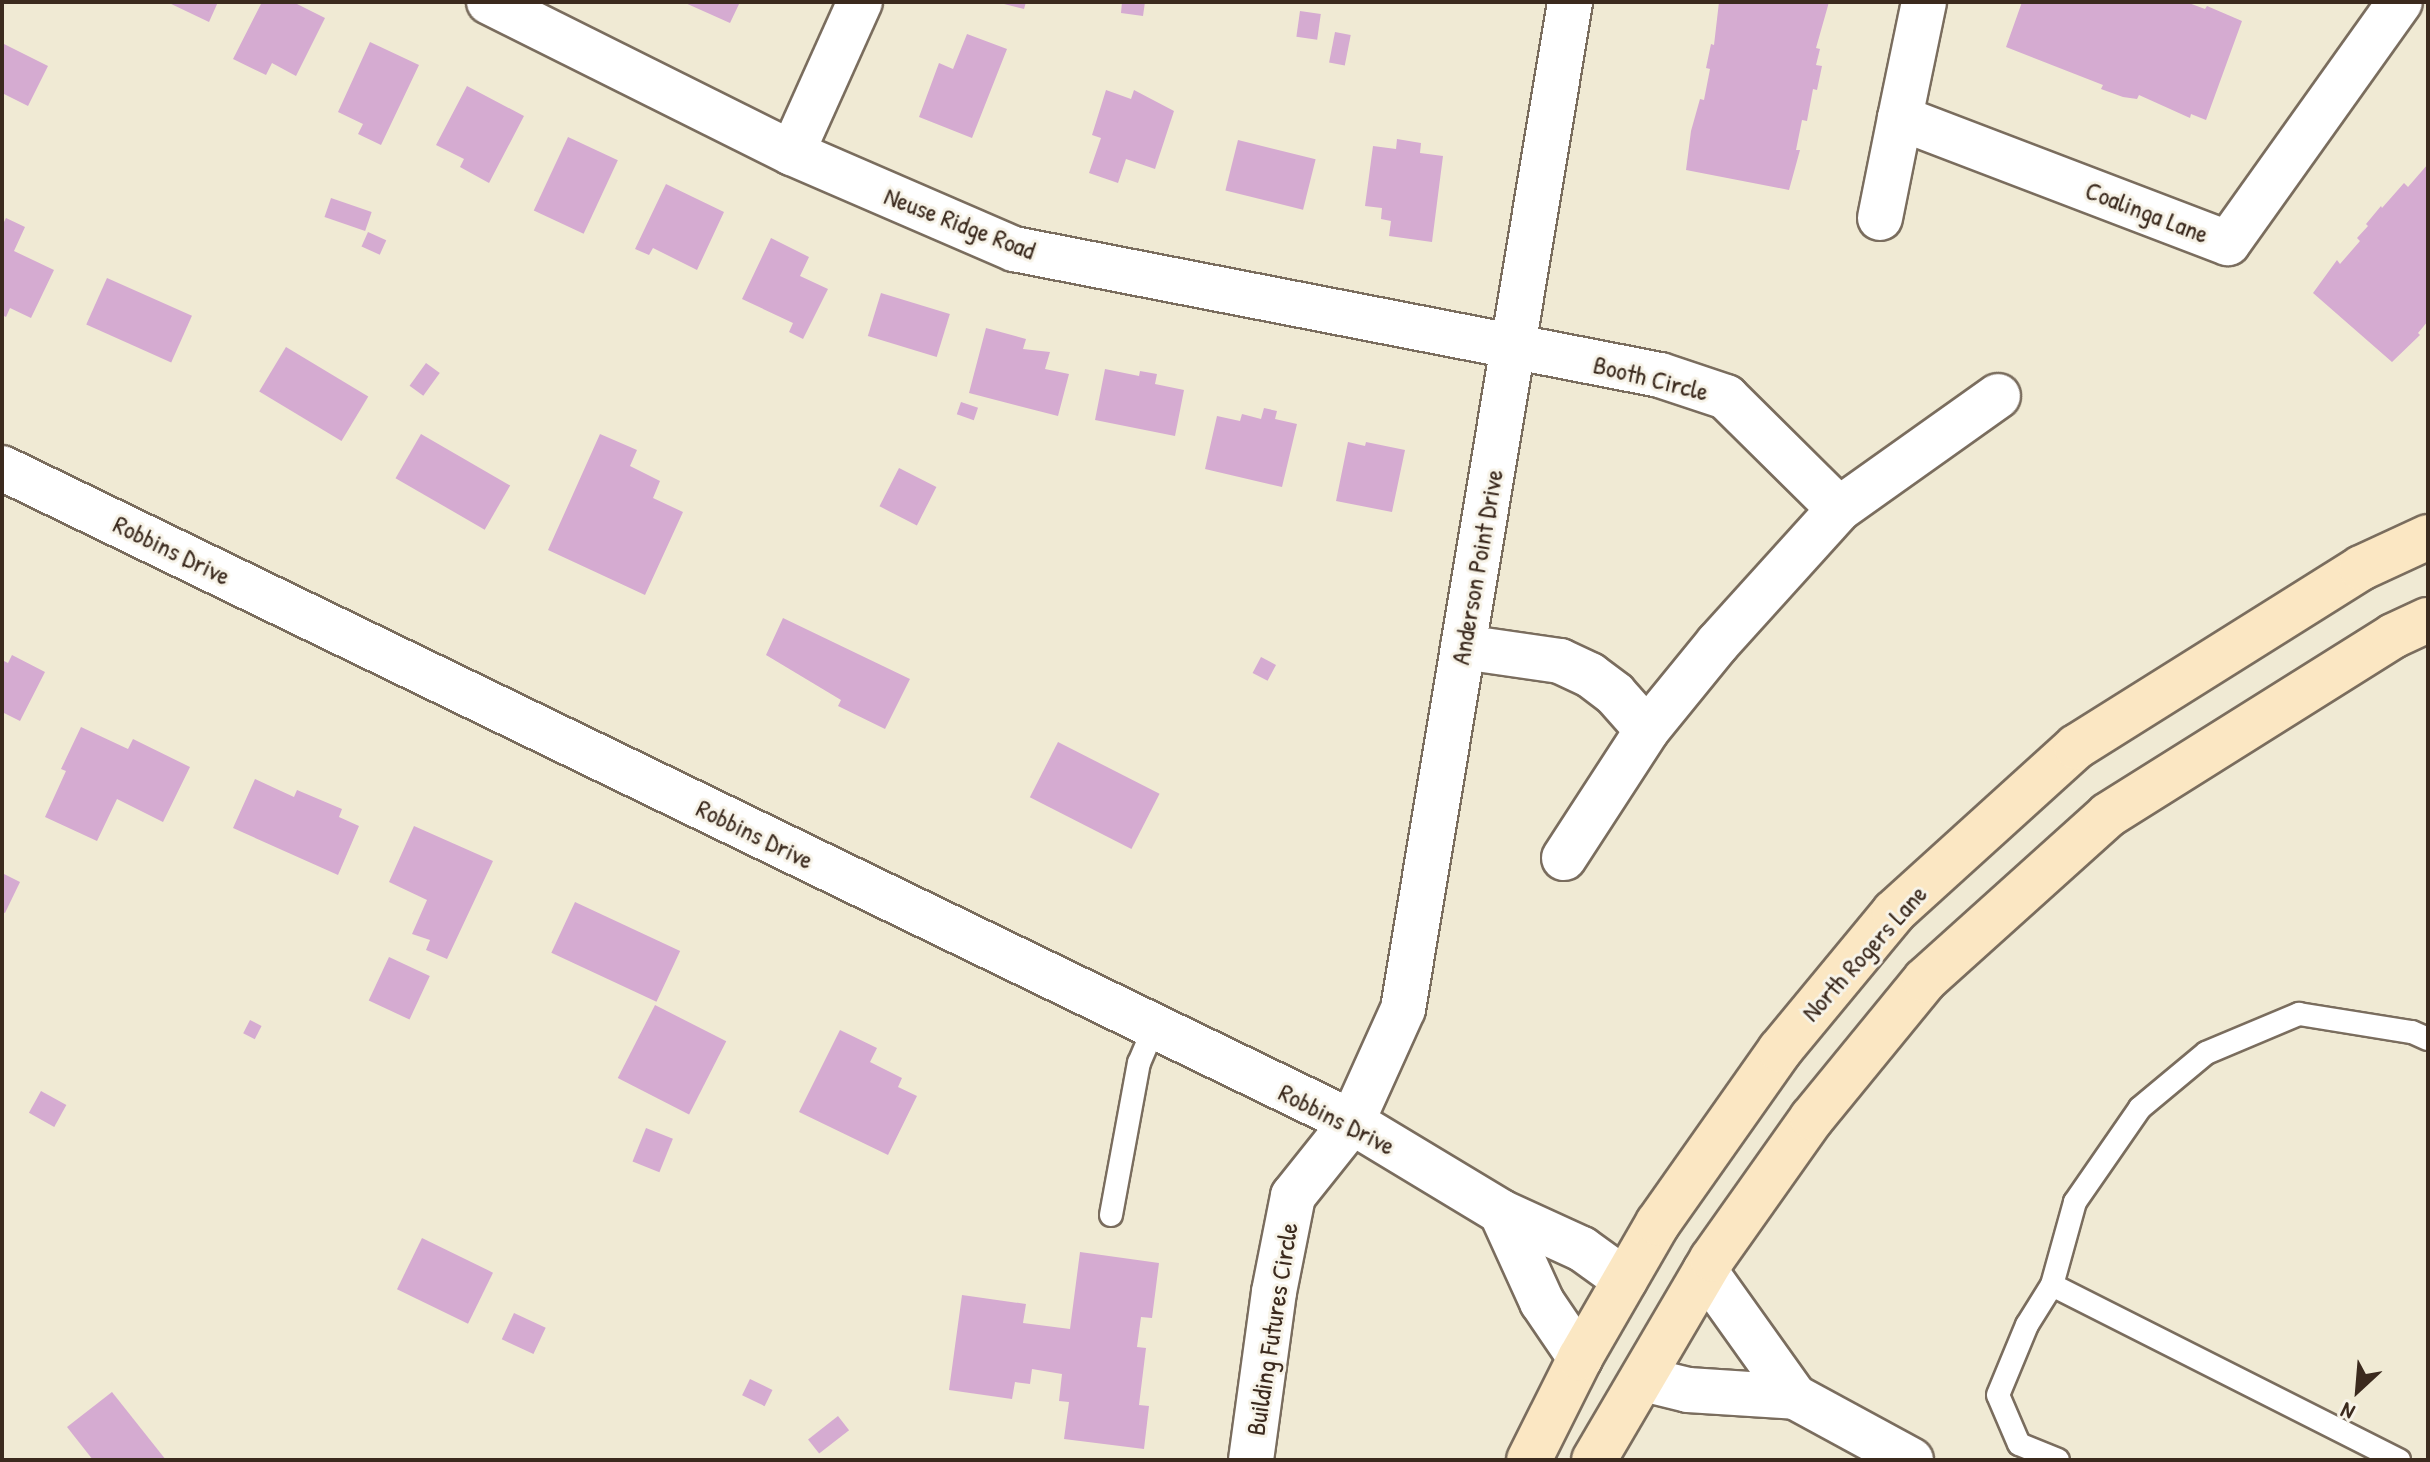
<!DOCTYPE html>
<html>
<head>
<meta charset="utf-8">
<style>
  body { margin:0 }
  #map { position:relative; width:2430px; height:1462px; overflow:hidden; background:#f0ead4; font-family:"Patrick Hand",sans-serif }
  div>[style] { position:absolute }
  .building>* { inset:0; background:#d5abd1; transform-origin:0 0 }
  .roads { filter:drop-shadow(2px 0 #7a6d5e) drop-shadow(-2px 0 #7a6d5e) drop-shadow(0 2px #7a6d5e) drop-shadow(0 -2px #7a6d5e) }
  .lane>* { height:22px; margin:-11px; padding:0 11px; transform-origin:11px; border-radius:11px; background:#fff }
  .street>* { height:44px; margin:-22px; padding:0 22px; transform-origin:22px; border-radius:22px; background:#fff }
  .secondary>* { height:44px; margin:-22px; padding:0 22px; transform-origin:22px; border-radius:22px; background:#fbe7c3 }
  span { translate:-50% -50%; white-space:nowrap; text-align:center; line-height:1.15; -webkit-text-stroke:6px #f7f3e8; paint-order:stroke }
  .street-label { font-size:26px; color:#3b2a1e }
  .frame { position:absolute; inset:0; border:4px solid #3b2a1e; pointer-events:none }
  .north { position:absolute; left:2318px; top:1350px; width:80px; height:80px; -webkit-text-stroke:6px #f7f3e8; paint-order:stroke; rotate:206deg; font-size:22px; font-weight:700; line-height:32px; text-align:center; color:#3b2a1e }
  .north::after { content:''; display:block; margin:auto; width:28px; height:36px; background:#3b2a1e; clip-path:polygon(50% 0,100% 100%,50% 72%,0 100%) }
</style>
</head>
<body>
<div id="map">
  <div class="building">
    <i style="clip-path:polygon(167px 2px,218px 2px,209px 22px)"></i>
    <i style="clip-path:polygon(262px 2px,293px 2px,325px 18px,296px 76px,272px 63px,266px 75px,233px 59px)"></i>
    <i style="clip-path:polygon(683px 2px,740px 2px,730px 23px)"></i>
    <i style="clip-path:polygon(996px 2px,1026px 2px,1024px 9px)"></i>
    <i style="clip-path:polygon(1122px 2px,1145px 2px,1143px 16px,1121px 13px)"></i>
    <i style="clip-path:polygon(1719px 2px,1829px 2px,1816px 48px,1820px 49px,1816px 65px,1822px 66px,1817px 90px,1813px 89px,1807px 121px,1802px 120px,1796px 150px,1800px 150px,1789px 190px,1686px 170px,1691px 131px,1700px 99px,1704px 100px,1710px 69px,1706px 68px,1711px 44px,1714px 45px)"></i>
    <i style="clip-path:polygon(2022px 2px,2186px 2px,2205px 9px,2207px 6px,2242px 21px,2206px 120px,2191px 114px,2190px 118px,2139px 95px,2137px 99px,2123px 97px,2101px 89px,2103px 85px,2006px 47px)"></i>
    <i style="left:1300px;top:11px;width:21px;height:26px;rotate:8deg"></i>
    <i style="left:1335px;top:32px;width:16px;height:31px;rotate:11deg"></i>
    <i style="clip-path:polygon(967px 34px,1007px 49px,972px 138px,919px 117px,939px 63px,953px 69px)"></i>
    <i style="clip-path:polygon(370px 42px,419px 65px,381px 145px,358px 134px,363px 124px,338px 112px)"></i>
    <i style="clip-path:polygon(2px 43px,48px 66px,28px 106px,2px 93px)"></i>
    <i style="clip-path:polygon(467px 86px,524px 116px,489px 183px,460px 167px,464px 159px,436px 145px)"></i>
    <i style="clip-path:polygon(1106px 90px,1131px 99px,1134px 90px,1174px 111px,1155px 169px,1126px 159px,1118px 183px,1089px 173px,1101px 138px,1092px 135px)"></i>
    <i style="left:568px;top:137px;width:55px;height:81px;rotate:25deg"></i>
    <i style="clip-path:polygon(1397px 139px,1421px 143px,1420px 153px,1443px 156px,1432px 242px,1389px 236px,1391px 221px,1381px 219px,1382px 208px,1365px 206px,1373px 146px,1396px 149px)"></i>
    <i style="left:1238px;top:140px;width:80px;height:52px;rotate:14deg"></i>
    <i style="clip-path:polygon(2428px 164px,2428px 321px,2418px 333px,2420px 335px,2392px 362px,2313px 293px,2337px 260px,2340px 264px,2360px 241px,2357px 238px,2368px 226px,2366px 224px,2381px 206px,2382px 208px,2404px 183px,2408px 187px)"></i>
    <i style="clip-path:polygon(666px 184px,724px 212px,697px 270px,653px 248px,649px 255px,635px 249px)"></i>
    <i style="left:331px;top:198px;width:43px;height:20px;rotate:19deg"></i>
    <i style="clip-path:polygon(6px 218px,25px 227px,14px 251px,54px 270px,31px 318px,10px 308px,6px 317px,2px 315px,2px 226px)"></i>
    <i style="left:368px;top:232px;width:20px;height:16px;rotate:24deg"></i>
    <i style="clip-path:polygon(771px 238px,809px 257px,800px 276px,828px 289px,803px 339px,789px 332px,793px 323px,742px 299px)"></i>
    <i style="left:107px;top:278px;width:93px;height:51px;rotate:24deg"></i>
    <i style="left:881px;top:293px;width:72px;height:45px;rotate:17deg"></i>
    <i style="clip-path:polygon(986px 328px,1026px 339px,1023px 349px,1050px 352px,1045px 369px,1069px 374px,1058px 416px,969px 393px)"></i>
    <i style="left:286px;top:347px;width:96px;height:52px;rotate:31deg"></i>
    <i style="left:426px;top:363px;width:17px;height:28px;rotate:36deg"></i>
    <i style="clip-path:polygon(1105px 369px,1139px 376px,1140px 371px,1157px 374px,1155px 384px,1184px 390px,1175px 436px,1095px 420px)"></i>
    <i style="left:961px;top:402px;width:18px;height:13px;rotate:19deg"></i>
    <i style="clip-path:polygon(1264px 408px,1277px 411px,1275px 419px,1297px 424px,1282px 487px,1205px 469px,1217px 416px,1240px 421px,1242px 414px,1261px 419px)"></i>
    <i style="left:421px;top:434px;width:103px;height:51px;rotate:30deg"></i>
    <i style="clip-path:polygon(600px 434px,637px 450px,630px 466px,660px 481px,653px 498px,683px 512px,645px 595px,548px 550px)"></i>
    <i style="clip-path:polygon(1348px 442px,1365px 446px,1366px 442px,1405px 450px,1392px 512px,1336px 501px)"></i>
    <i style="left:899px;top:468px;width:42px;height:43px;rotate:27deg"></i>
    <i style="clip-path:polygon(783px 618px,910px 679px,885px 729px,838px 706px,841px 700px,766px 655px)"></i>
    <i style="clip-path:polygon(12px 655px,45px 672px,20px 721px,2px 712px,2px 660px,8px 663px)"></i>
    <i style="left:1261px;top:657px;width:17px;height:18px;rotate:28deg"></i>
    <i style="clip-path:polygon(81px 727px,128px 749px,133px 739px,190px 767px,163px 822px,117px 799px,97px 841px,45px 817px,66px 771px,61px 769px)"></i>
    <i style="left:1058px;top:742px;width:114px;height:62px;rotate:27deg"></i>
    <i style="clip-path:polygon(255px 779px,294px 797px,297px 790px,342px 809px,339px 817px,359px 826px,338px 875px,233px 828px)"></i>
    <i style="clip-path:polygon(414px 826px,493px 861px,447px 959px,426px 950px,430px 940px,412px 934px,427px 900px,389px 882px)"></i>
    <i style="clip-path:polygon(2px 873px,20px 882px,5px 913px,2px 912px)"></i>
    <i style="left:575px;top:902px;width:116px;height:56px;rotate:25deg"></i>
    <i style="left:389px;top:957px;width:45px;height:48px;rotate:25deg"></i>
    <i style="left:655px;top:1005px;width:80px;height:82px;rotate:27deg"></i>
    <i style="left:250px;top:1020px;width:13px;height:15px;rotate:27deg"></i>
    <i style="clip-path:polygon(840px 1030px,877px 1048px,870px 1062px,902px 1078px,898px 1087px,917px 1096px,888px 1155px,799px 1112px)"></i>
    <i style="left:41px;top:1091px;width:29px;height:25px;rotate:29deg"></i>
    <i style="left:646px;top:1128px;width:29px;height:36px;rotate:22deg"></i>
    <i style="left:422px;top:1238px;width:79px;height:57px;rotate:26deg"></i>
    <i style="clip-path:polygon(1080px 1252px,1159px 1263px,1152px 1318px,1141px 1317px,1137px 1347px,1146px 1348px,1139px 1405px,1149px 1406px,1144px 1449px,1064px 1439px,1069px 1402px,1059px 1401px,1062px 1374px,1032px 1369px,1030px 1384px,1015px 1382px,1012px 1399px,949px 1390px,962px 1295px,1026px 1304px,1023px 1323px,1070px 1329px)"></i>
    <i style="left:514px;top:1313px;width:35px;height:29px;rotate:25deg"></i>
    <i style="left:750px;top:1379px;width:25px;height:18px;rotate:26deg"></i>
    <i style="clip-path:polygon(112px 1392px,166px 1460px,93px 1460px,67px 1427px)"></i>
    <i style="left:838px;top:1416px;width:18px;height:38px;rotate:52deg"></i>
  </div>
  <div class="roads">
    <div class="lane">
      <i style="left:1111px;top:1215px;width:155px;rotate:-79.6deg"></i>
      <i style="left:1139px;top:1063px;width:38px;rotate:-67deg"></i>
      <i style="left:2052px;top:1285px;width:389px;rotate:26.8deg"></i>
      <i style="left:2058px;top:1460px;width:42px;rotate:-157.7deg"></i>
      <i style="left:2019px;top:1444px;width:53px;rotate:-113.2deg"></i>
      <i style="left:1998px;top:1395px;width:76px;rotate:-67.5deg"></i>
      <i style="left:2027px;top:1325px;width:47px;rotate:-58deg"></i>
      <i style="left:2052px;top:1285px;width:86px;rotate:-74.5deg"></i>
      <i style="left:2075px;top:1202px;width:114px;rotate:-55.3deg"></i>
      <i style="left:2140px;top:1108px;width:86px;rotate:-39.8deg"></i>
      <i style="left:2206px;top:1053px;width:101px;rotate:-22.8deg"></i>
      <i style="left:2299px;top:1014px;width:114px;rotate:9.1deg"></i>
      <i style="left:2412px;top:1032px;width:17px;rotate:24deg"></i>
    </div>
    <div class="street">
      <i style="left:489px;top:2px;width:339px;rotate:26.5deg"></i>
      <i style="left:792px;top:153px;width:242px;rotate:23.4deg"></i>
      <i style="left:1014px;top:249px;width:658px;rotate:11.04deg"></i>
      <i style="left:1660px;top:375px;width:70px;rotate:18.4deg"></i>
      <i style="left:1726px;top:397px;width:159px;rotate:44.7deg"></i>
      <i style="left:1924px;top:2px;width:118px;rotate:101.7deg"></i>
      <i style="left:1900px;top:118px;width:351px;rotate:20.9deg"></i>
      <i style="left:2228px;top:243px;width:296px;rotate:-54.5deg"></i>
      <i style="left:792px;top:153px;width:166px;rotate:-65.8deg"></i>
      <i style="left:1880px;top:218px;width:102px;rotate:-78.7deg"></i>
      <i style="left:2px;top:468px;width:1500px;rotate:25.85deg"></i>
      <i style="left:1352px;top:1122px;width:174px;rotate:31.1deg"></i>
      <i style="left:1501px;top:1212px;width:89px;rotate:24.6deg"></i>
      <i style="left:1582px;top:1249px;width:53px;rotate:35.8deg"></i>
      <i style="left:1463px;top:647px;width:98px;rotate:8.2deg"></i>
      <i style="left:1560px;top:661px;width:33px;rotate:25deg"></i>
      <i style="left:1590px;top:675px;width:31px;rotate:37deg"></i>
      <i style="left:1615px;top:694px;width:48px;rotate:48.4deg"></i>
      <i style="left:1564px;top:858px;width:153px;rotate:-57deg"></i>
      <i style="left:1647px;top:730px;width:112px;rotate:-50.8deg"></i>
      <i style="left:1718px;top:643px;width:181px;rotate:-47.9deg"></i>
      <i style="left:1839px;top:509px;width:195px;rotate:-35.4deg"></i>
      <i style="left:1501px;top:1212px;width:99px;rotate:65.5deg"></i>
      <i style="left:1542px;top:1302px;width:68px;rotate:55.8deg"></i>
      <i style="left:1705px;top:1271px;width:155px;rotate:54.5deg"></i>
      <i style="left:1643px;top:1379px;width:46px;rotate:13.7deg"></i>
      <i style="left:1688px;top:1390px;width:107px;rotate:3.7deg"></i>
      <i style="left:1795px;top:1397px;width:132px;rotate:28.5deg"></i>
      <i style="left:1251px;top:1460px;width:170px;rotate:-82.2deg"></i>
      <i style="left:1274px;top:1292px;width:98px;rotate:-78.8deg"></i>
      <i style="left:1293px;top:1196px;width:95px;rotate:-51.4deg"></i>
      <i style="left:1352px;top:1122px;width:124px;rotate:-65.7deg"></i>
      <i style="left:1403px;top:1009px;width:1021px;rotate:-80.58deg"></i>
    </div>
    <div class="secondary">
      <i style="left:1529px;top:1460px;width:114px;rotate:-63.4deg"></i>
      <i style="left:1580px;top:1358px;width:156px;rotate:-60deg"></i>
      <i style="left:1658px;top:1223px;width:212px;rotate:-54.8deg"></i>
      <i style="left:1780px;top:1050px;width:179px;rotate:-50.4deg"></i>
      <i style="left:1894px;top:912px;width:246px;rotate:-42.2deg"></i>
      <i style="left:2076px;top:747px;width:337px;rotate:-32.1deg"></i>
      <i style="left:2361px;top:568px;width:74px;rotate:-24.8deg"></i>
      <i style="left:1594px;top:1460px;width:233px;rotate:-59.6deg"></i>
      <i style="left:1712px;top:1259px;width:173px;rotate:-54.7deg"></i>
      <i style="left:1812px;top:1118px;width:178px;rotate:-50.7deg"></i>
      <i style="left:1925px;top:980px;width:246px;rotate:-42deg"></i>
      <i style="left:2108px;top:815px;width:337px;rotate:-32.1deg"></i>
      <i style="left:2393px;top:636px;width:38px;rotate:-25deg"></i>
    </div>
  </div>
  <div class="street-label">
    <span style="left:2147px;top:212px;rotate:21deg">Coalinga Lane</span>
    <span style="left:960px;top:223px;rotate:21deg">Neuse Ridge Road</span>
    <span style="left:1651px;top:378px;rotate:14deg">Booth Circle</span>
    <span style="left:172px;top:550px;rotate:26deg">Robbins Drive</span>
    <span style="left:1477px;top:567px;rotate:-80deg">Anderson Point Drive</span>
    <span style="left:755px;top:834px;rotate:26deg">Robbins Drive</span>
    <span style="left:1864px;top:953px;rotate:-48deg">North Rogers Lane</span>
    <span style="left:1337px;top:1119px;rotate:27deg">Robbins Drive</span>
    <span style="left:1272px;top:1329px;rotate:-81deg">Building Futures Circle</span>
  </div>
  <div class="frame"></div>
  <div class="north">N</div>
</div>
</body>
</html>
